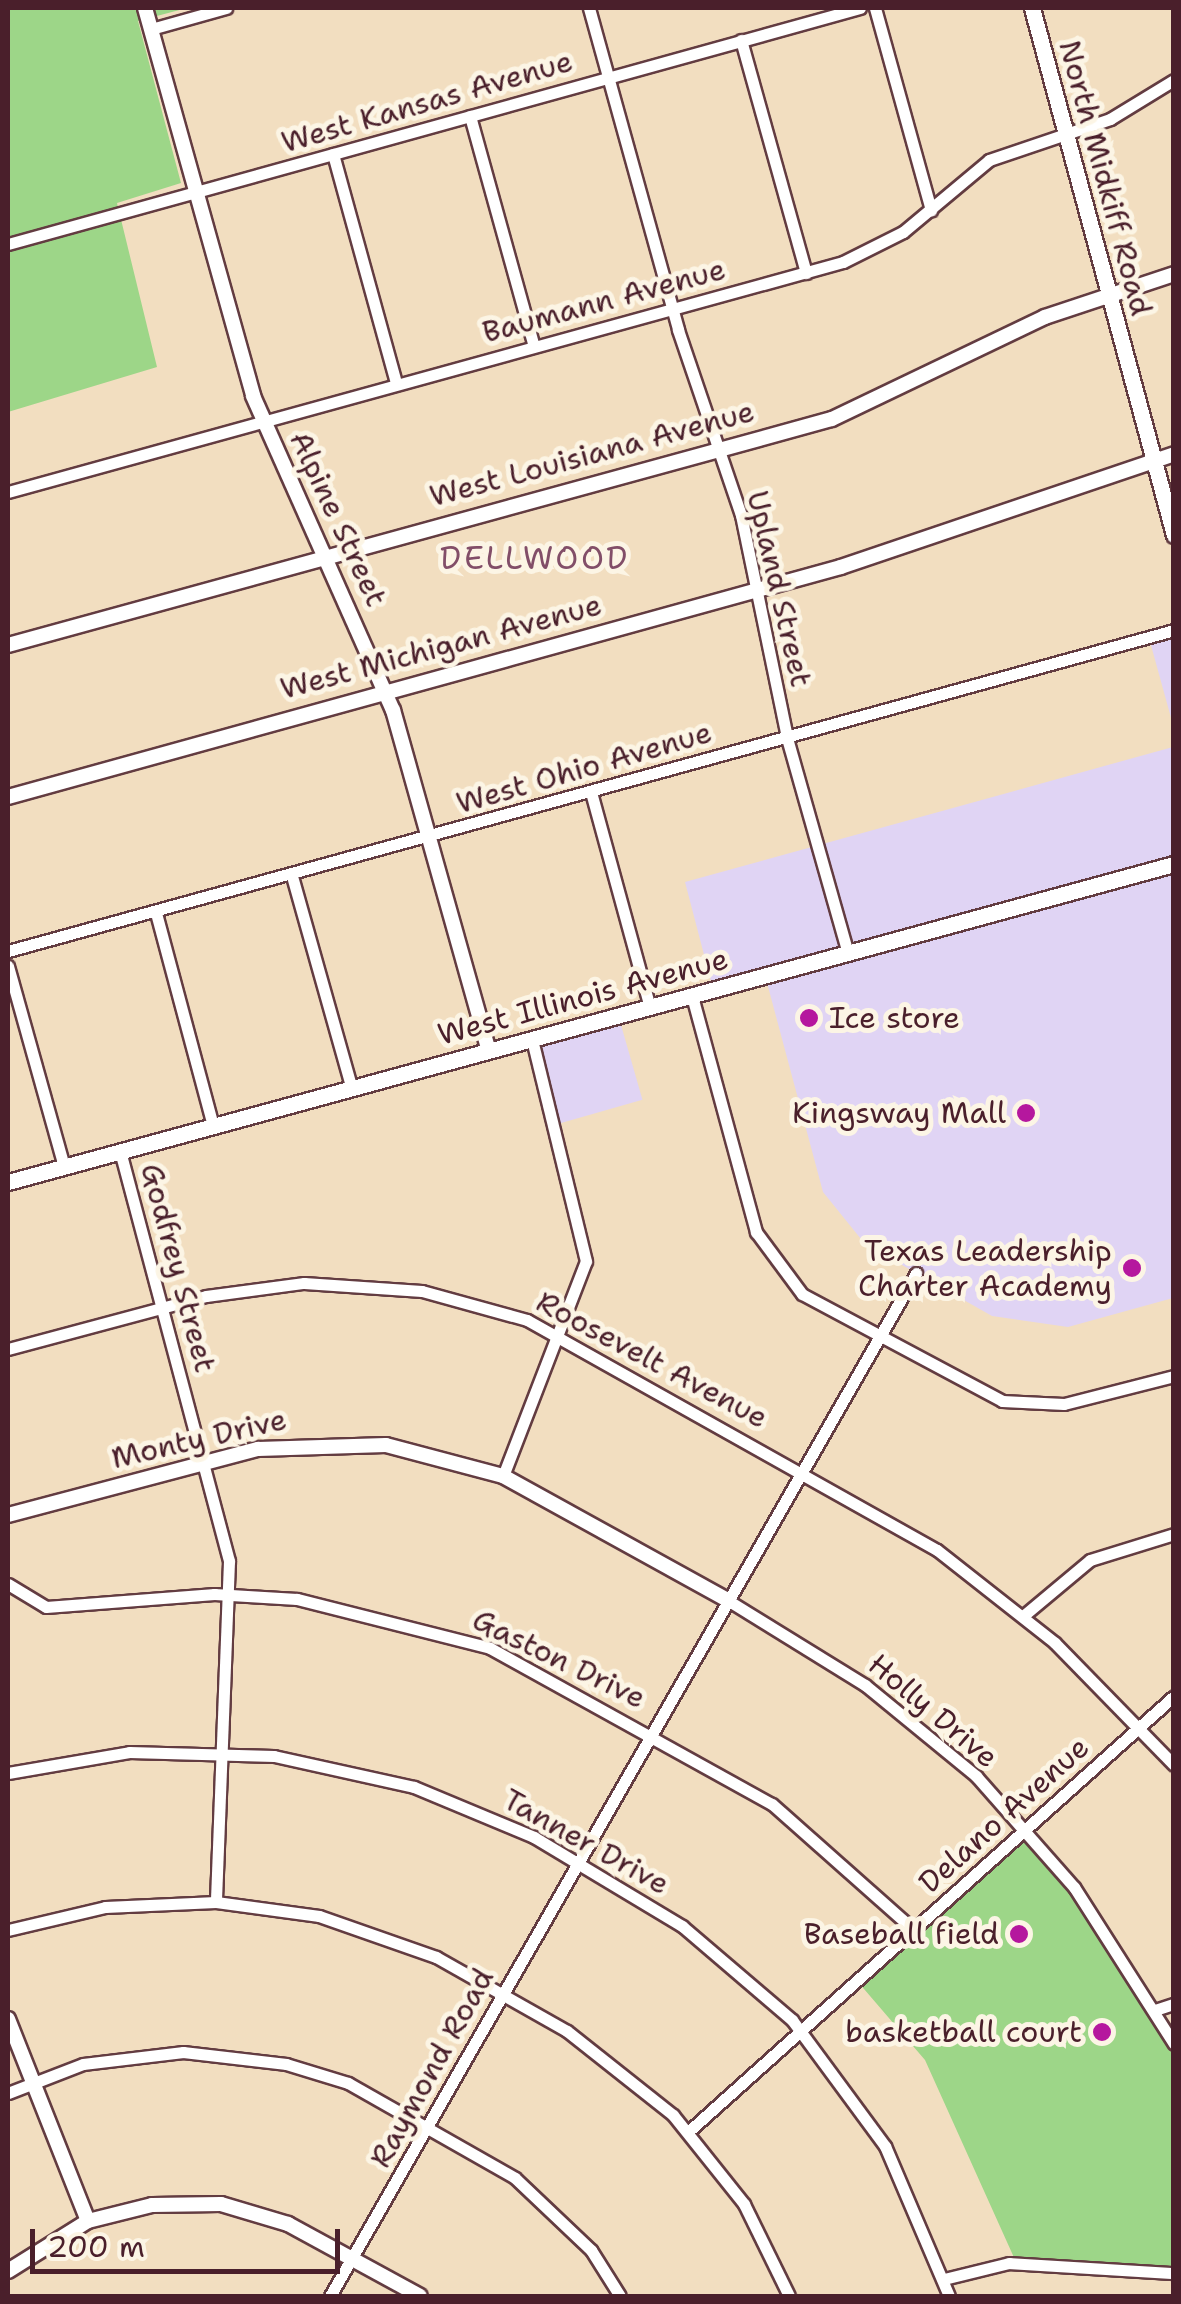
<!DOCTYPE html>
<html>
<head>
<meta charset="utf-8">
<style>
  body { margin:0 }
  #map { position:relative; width:1181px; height:2304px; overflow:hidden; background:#f2dec0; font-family:"Shantell Sans",sans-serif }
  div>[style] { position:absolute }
  .built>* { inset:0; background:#e0d4f4; transform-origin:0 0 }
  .green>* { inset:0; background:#9dd688 }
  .roads { filter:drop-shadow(2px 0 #633c41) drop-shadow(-2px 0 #633c41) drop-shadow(0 2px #633c41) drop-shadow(0 -2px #633c41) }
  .minor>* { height:11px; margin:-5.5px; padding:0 5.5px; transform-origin:5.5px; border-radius:5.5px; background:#fff }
  .tertiary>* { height:14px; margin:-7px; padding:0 7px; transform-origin:7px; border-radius:7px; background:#fff }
  .secondary>* { height:15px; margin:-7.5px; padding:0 7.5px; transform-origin:7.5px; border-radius:7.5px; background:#fff }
  .dots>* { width:28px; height:28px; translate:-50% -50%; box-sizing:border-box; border:5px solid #fcf5e5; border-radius:50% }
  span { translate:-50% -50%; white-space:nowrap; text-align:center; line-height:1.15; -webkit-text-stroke:10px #fcf5e5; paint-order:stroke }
  .street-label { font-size:30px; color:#4a1f2b }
  .poi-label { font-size:30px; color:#4a1f2b }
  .left { translate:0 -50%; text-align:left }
  .right { translate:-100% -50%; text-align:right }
  .neighbourhood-label { font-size:32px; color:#824e68; letter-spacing:2.5px }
  .frame { position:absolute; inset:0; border:10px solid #4a1f2b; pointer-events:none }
  .scale { position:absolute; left:30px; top:2229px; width:310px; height:45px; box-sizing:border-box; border:5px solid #4a1f2b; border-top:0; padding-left:12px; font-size:30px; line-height:35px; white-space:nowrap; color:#4a1f2b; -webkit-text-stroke:8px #fcf5e5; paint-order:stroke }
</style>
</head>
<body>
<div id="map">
  <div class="built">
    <i style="clip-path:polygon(1173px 631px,1173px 725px,1149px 638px)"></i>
    <i style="clip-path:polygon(1173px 747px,1173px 1298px,1068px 1327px,992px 1316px,865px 1244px,823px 1192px,766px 979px,714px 993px,685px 882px)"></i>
    <i style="left:619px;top:1018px;width:85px;height:90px;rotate:74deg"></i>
  </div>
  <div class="green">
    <i style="clip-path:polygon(8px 8px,187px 8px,138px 21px,181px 183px,117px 203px,157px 367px,8px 412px)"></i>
    <i style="clip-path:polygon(1026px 1828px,1173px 2044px,1173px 2273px,1016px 2262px,925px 2060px,858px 1982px)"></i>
  </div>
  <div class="roads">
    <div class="minor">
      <i style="left:589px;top:8px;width:334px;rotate:74.5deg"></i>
      <i style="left:678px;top:330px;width:195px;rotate:71.2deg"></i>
      <i style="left:741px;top:515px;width:228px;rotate:78.3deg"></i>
      <i style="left:787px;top:738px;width:224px;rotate:74.2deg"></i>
      <i style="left:875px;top:8px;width:210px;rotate:74.5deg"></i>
      <i style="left:151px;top:29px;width:78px;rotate:-15.6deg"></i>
      <i style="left:741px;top:40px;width:242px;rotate:74.4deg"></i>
      <i style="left:470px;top:116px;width:239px;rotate:74.5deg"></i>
      <i style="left:333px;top:154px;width:238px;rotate:74.6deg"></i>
      <i style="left:8px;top:244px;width:884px;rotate:-15.48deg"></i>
      <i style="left:8px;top:492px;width:866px;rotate:-15.4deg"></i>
      <i style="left:843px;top:262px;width:67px;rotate:-26.6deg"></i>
      <i style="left:903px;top:232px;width:112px;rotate:-39.9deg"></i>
      <i style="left:989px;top:160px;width:128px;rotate:-18.7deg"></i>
      <i style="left:1110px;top:119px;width:75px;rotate:-31.4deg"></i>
      <i style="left:591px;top:792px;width:223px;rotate:74.7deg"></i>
      <i style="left:292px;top:876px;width:221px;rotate:74.3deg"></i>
      <i style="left:156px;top:913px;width:220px;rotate:75deg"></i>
      <i style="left:8px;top:951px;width:1209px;rotate:-15.39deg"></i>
      <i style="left:8px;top:966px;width:209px;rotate:74.4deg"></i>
      <i style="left:692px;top:996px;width:245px;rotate:74.8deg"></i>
      <i style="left:756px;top:1232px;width:77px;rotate:53.4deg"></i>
      <i style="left:802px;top:1294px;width:227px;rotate:28.1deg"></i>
      <i style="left:1002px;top:1401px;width:62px;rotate:2.8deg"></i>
      <i style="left:1064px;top:1404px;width:114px;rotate:-14.3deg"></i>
      <i style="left:120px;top:1151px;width:424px;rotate:75.1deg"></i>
      <i style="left:229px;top:1561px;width:341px;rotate:92.2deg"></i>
      <i style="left:8px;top:1349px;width:205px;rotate:-15deg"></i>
      <i style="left:206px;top:1296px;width:99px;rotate:-7.6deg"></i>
      <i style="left:304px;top:1283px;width:118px;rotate:3.9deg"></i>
      <i style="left:422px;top:1291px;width:109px;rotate:15.4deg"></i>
      <i style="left:527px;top:1320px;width:470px;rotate:29.3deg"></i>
      <i style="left:937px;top:1550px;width:150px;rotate:38.2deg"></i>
      <i style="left:1055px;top:1643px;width:170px;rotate:45.7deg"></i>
      <i style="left:503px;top:1476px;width:230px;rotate:-68.9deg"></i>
      <i style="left:586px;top:1261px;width:228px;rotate:-103.7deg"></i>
      <i style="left:8px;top:1584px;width:44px;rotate:31.2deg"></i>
      <i style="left:46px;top:1607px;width:169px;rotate:-4.4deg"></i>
      <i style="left:214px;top:1594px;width:83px;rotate:3.4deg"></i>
      <i style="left:297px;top:1599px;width:199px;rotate:14.2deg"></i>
      <i style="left:490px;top:1648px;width:322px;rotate:29deg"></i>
      <i style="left:772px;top:1804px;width:188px;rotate:41.6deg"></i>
      <i style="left:729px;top:1601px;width:160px;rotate:31.7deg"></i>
      <i style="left:865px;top:1685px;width:144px;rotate:39.3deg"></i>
      <i style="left:976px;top:1776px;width:148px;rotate:48.6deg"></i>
      <i style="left:1074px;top:1887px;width:186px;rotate:57.5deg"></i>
      <i style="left:1023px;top:1616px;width:87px;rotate:-39.9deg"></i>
      <i style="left:1090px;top:1560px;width:88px;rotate:-17.2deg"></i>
      <i style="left:8px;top:1773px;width:123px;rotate:-9.8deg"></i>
      <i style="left:129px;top:1752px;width:145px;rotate:1.6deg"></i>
      <i style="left:274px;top:1756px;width:143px;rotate:12.5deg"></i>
      <i style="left:414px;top:1787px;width:130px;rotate:22.6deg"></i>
      <i style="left:534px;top:1837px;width:173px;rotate:31deg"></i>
      <i style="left:682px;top:1926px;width:145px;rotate:40.5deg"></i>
      <i style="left:792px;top:2020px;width:157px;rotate:53.6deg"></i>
      <i style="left:885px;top:2146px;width:163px;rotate:66.9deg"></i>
      <i style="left:8px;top:1930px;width:100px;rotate:-13.3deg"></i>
      <i style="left:105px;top:1907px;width:111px;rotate:-2.6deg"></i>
      <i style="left:216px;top:1902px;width:104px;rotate:7.7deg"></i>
      <i style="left:319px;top:1916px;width:124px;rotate:19.3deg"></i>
      <i style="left:436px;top:1957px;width:150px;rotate:29.5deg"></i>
      <i style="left:567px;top:2031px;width:135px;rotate:38.4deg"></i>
      <i style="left:673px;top:2115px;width:114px;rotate:51.4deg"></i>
      <i style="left:744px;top:2204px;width:102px;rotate:63.9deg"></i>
      <i style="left:1155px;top:2010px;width:20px;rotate:-18deg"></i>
      <i style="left:8px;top:2093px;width:80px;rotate:-21.1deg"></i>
      <i style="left:83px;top:2064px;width:101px;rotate:-6.8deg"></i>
      <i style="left:183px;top:2052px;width:104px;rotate:6.6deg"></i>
      <i style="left:286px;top:2064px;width:65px;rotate:17deg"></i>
      <i style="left:348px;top:2083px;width:192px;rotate:29.6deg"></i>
      <i style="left:515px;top:2178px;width:105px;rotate:43.5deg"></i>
      <i style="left:591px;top:2250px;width:54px;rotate:57.8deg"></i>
      <i style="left:689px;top:2131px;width:651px;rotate:-41.89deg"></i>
      <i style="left:944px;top:2279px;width:67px;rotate:-13.8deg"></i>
      <i style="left:1009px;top:2263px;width:165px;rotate:3.5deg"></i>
      <i style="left:330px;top:2296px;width:1179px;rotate:-60.19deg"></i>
    </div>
    <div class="tertiary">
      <i style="left:145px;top:8px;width:403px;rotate:74.4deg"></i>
      <i style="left:253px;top:396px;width:344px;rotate:66deg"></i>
      <i style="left:393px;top:710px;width:354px;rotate:74.3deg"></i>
      <i style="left:8px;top:645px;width:854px;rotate:-15.34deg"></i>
      <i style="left:832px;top:419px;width:236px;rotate:-25.6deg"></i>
      <i style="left:1045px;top:317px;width:136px;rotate:-18.4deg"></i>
      <i style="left:8px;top:797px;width:864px;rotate:-15.44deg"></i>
      <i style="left:841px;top:567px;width:352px;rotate:-18.7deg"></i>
      <i style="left:8px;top:1515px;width:259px;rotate:-14.8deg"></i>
      <i style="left:258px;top:1449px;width:128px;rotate:-1.8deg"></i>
      <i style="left:386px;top:1445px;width:121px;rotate:14.8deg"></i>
      <i style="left:503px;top:1476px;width:258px;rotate:28.9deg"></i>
      <i style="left:8px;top:2019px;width:217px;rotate:68.4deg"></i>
      <i style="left:8px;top:2271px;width:94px;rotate:-32deg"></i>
      <i style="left:88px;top:2221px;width:66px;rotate:-14deg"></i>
      <i style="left:152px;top:2205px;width:69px;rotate:-0.8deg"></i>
      <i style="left:221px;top:2204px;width:70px;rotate:16.6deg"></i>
      <i style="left:288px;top:2224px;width:150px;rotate:28.6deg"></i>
    </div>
    <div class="secondary">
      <i style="left:1032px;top:8px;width:546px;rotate:74.92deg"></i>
      <i style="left:8px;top:1182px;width:1209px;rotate:-15.26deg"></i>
    </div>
  </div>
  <div class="dots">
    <i style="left:809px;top:1018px;background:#b5179e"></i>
    <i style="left:1026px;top:1113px;background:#b5179e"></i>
    <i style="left:1132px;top:1268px;background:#b5179e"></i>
    <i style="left:1019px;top:1934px;background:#b5179e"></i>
    <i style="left:1102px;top:2032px;background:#b5179e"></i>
  </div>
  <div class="street-label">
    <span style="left:427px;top:102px;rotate:-16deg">West Kansas Avenue</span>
    <span style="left:1105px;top:178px;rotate:75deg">North Midkiff Road</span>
    <span style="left:604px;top:301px;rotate:-15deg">Baumann Avenue</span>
    <span style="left:592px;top:454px;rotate:-15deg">West Louisiana Avenue</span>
    <span style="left:338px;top:519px;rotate:65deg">Alpine Street</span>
    <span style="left:779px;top:589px;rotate:77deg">Upland Street</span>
    <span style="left:441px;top:647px;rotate:-15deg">West Michigan Avenue</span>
    <span style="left:584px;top:768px;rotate:-16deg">West Ohio Avenue</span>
    <span style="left:583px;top:997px;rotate:-15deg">West Illinois Avenue</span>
    <span style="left:178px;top:1268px;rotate:75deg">Godfrey Street</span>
    <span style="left:652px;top:1360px;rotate:28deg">Roosevelt Avenue</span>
    <span style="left:199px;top:1439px;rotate:-13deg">Monty Drive</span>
    <span style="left:559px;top:1659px;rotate:26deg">Gaston Drive</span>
    <span style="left:933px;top:1711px;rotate:40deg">Holly Drive</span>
    <span style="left:1004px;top:1815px;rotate:-42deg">Delano Avenue</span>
    <span style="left:586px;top:1842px;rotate:29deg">Tanner Drive</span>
    <span style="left:432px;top:2068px;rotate:-61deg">Raymond Road</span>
  </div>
  <div class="poi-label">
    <span class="left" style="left:829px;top:1018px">Ice store</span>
    <span class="right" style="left:1006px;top:1113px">Kingsway Mall</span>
    <span class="right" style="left:1112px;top:1268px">Texas Leadership<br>Charter Academy</span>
    <span class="right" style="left:999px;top:1934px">Baseball field</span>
    <span class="right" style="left:1082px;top:2032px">basketball court</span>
  </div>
  <div class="neighbourhood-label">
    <span style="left:535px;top:558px">DELLWOOD</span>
  </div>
  <div class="frame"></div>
  <div class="scale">200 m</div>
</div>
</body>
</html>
